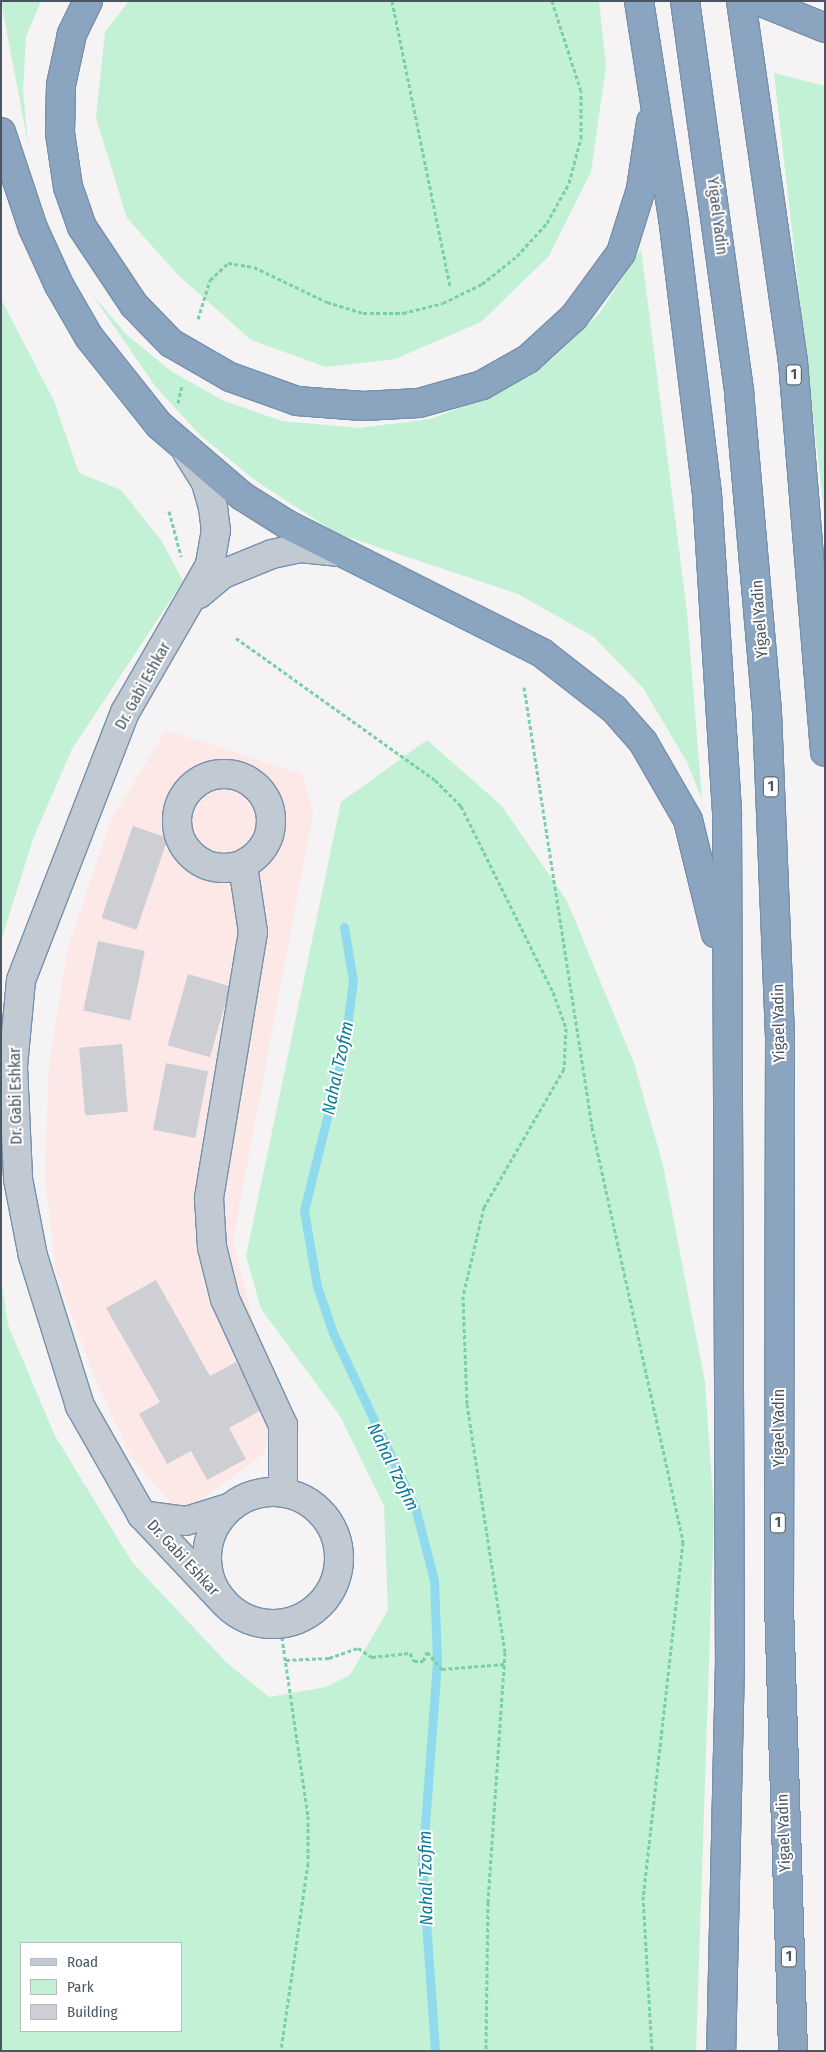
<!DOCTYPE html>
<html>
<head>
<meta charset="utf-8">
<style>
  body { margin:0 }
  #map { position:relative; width:826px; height:2052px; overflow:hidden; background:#f5f3f3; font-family:"Fira Sans Condensed",sans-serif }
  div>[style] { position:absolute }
  .medical>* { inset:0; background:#fce8e6 }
  .green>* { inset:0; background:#c3f1d5 }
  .stream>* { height:9px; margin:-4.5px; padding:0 4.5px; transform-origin:4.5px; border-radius:4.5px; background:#90daee }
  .building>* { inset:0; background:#cdcfd5; transform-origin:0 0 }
  .path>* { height:3px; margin-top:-1.5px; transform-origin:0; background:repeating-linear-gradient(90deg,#7ad0a6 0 4px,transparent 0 6.5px) }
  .roads { filter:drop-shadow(1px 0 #7690ad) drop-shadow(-1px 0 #7690ad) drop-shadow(0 1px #7690ad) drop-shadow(0 -1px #7690ad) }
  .minor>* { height:28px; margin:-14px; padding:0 14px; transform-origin:14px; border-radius:14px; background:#c1cad2 }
  .minor>.ring { margin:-14px; padding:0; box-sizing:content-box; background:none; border:28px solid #c1cad2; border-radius:50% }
  .highway>* { height:28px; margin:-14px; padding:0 14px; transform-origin:14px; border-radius:14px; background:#8ba5c1 }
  span { translate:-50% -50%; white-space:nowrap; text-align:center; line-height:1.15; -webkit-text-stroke:4px #fff; paint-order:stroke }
  .shield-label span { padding:1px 4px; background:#fff; border:1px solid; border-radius:4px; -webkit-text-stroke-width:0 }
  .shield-label { font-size:15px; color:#4a5661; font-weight:700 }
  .street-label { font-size:16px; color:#4a5661 }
  .water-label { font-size:18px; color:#0c7c9b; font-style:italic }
  .frame { position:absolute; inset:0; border:2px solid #4a5661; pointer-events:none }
  .legend { position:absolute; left:20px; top:1942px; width:162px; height:90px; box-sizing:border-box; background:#fff; border:1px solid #b7bbc0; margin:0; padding:6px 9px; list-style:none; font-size:15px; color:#4a5661 }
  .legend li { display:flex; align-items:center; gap:10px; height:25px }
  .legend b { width:25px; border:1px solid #b7bbc0 }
</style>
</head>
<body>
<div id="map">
  <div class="medical">
    <i style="clip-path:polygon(166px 730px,302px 774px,313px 813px,233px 1240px,254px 1325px,281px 1402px,263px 1454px,181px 1515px,131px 1457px,92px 1371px,56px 1271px,45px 1178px,49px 1066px,68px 947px,112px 818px)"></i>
  </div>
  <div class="green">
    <i style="clip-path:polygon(1px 1px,41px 1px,26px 37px,23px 90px,28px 144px)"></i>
    <i style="clip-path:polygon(129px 1px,599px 1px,606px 66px,591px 172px,549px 256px,481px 322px,395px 359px,326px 367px,251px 340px,177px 274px,127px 218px,96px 118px,105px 32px)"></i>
    <i style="clip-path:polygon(774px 73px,825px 86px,825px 520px,822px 494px)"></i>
    <i style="clip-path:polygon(641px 249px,687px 612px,702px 800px,687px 762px,643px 688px,594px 637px,518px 594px,336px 533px,256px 481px,200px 435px,155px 386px,91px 293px,127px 335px,171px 371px,222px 400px,282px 421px,359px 428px,430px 419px,495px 395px,551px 360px,599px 314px)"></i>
    <i style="clip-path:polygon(1px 299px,54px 401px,79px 473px,121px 490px,161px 540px,183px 581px,72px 749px,33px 839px,1px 941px)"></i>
    <i style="clip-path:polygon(evenodd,427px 740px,502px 806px,567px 901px,634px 1063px,663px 1165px,705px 1382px,714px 1513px,696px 2051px,1px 2051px,1px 1279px,8px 1325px,55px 1436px,132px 1562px,226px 1662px,269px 1697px,326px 1687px,350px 1675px,388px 1610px,384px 1506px,340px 1416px,261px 1309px,246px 1256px,341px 802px,427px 740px,181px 1943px,181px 2031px,21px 2031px,21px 1943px,181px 1943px)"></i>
  </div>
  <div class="stream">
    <i style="left:344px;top:927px;width:55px;rotate:80.5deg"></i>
    <i style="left:353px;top:981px;width:69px;rotate:97.5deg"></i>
    <i style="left:344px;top:1049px;width:167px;rotate:103.9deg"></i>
    <i style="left:304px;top:1211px;width:76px;rotate:80.2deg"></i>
    <i style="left:317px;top:1286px;width:50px;rotate:71.2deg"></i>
    <i style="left:333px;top:1333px;width:192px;rotate:64.8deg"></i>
    <i style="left:415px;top:1507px;width:75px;rotate:75.4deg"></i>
    <i style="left:434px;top:1580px;width:82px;rotate:87.9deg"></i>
    <i style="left:437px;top:1662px;width:203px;rotate:94.2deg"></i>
    <i style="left:422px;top:1864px;width:187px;rotate:86deg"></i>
  </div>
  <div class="building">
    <i style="left:133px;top:826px;width:37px;height:97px;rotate:19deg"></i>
    <i style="left:98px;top:941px;width:48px;height:71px;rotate:12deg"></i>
    <i style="left:188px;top:974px;width:44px;height:74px;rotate:16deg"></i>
    <i style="left:122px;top:1044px;width:68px;height:43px;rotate:85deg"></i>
    <i style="left:166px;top:1063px;width:43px;height:68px;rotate:11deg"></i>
    <i style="clip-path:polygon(156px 1280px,210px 1376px,236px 1362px,263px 1409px,229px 1428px,246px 1459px,207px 1480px,191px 1451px,167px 1464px,139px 1414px,160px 1402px,106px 1308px)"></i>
  </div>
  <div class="path">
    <i style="left:392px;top:1px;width:291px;rotate:78.5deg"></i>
    <i style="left:198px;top:319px;width:41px;rotate:-72.9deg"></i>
    <i style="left:210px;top:280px;width:25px;rotate:-43deg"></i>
    <i style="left:228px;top:263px;width:26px;rotate:9deg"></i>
    <i style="left:254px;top:267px;width:81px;rotate:25.6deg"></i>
    <i style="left:327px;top:302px;width:38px;rotate:17deg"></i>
    <i style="left:363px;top:313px;width:40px"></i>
    <i style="left:403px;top:313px;width:41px;rotate:-14deg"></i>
    <i style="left:443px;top:303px;width:43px;rotate:-26deg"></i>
    <i style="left:482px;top:284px;width:45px;rotate:-38.7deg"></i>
    <i style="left:517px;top:256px;width:45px;rotate:-47.7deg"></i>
    <i style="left:547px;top:223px;width:46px;rotate:-61.2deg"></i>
    <i style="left:569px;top:183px;width:47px;rotate:-75.1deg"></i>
    <i style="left:581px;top:138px;width:47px;rotate:-90deg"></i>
    <i style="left:581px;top:91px;width:95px;rotate:-107.9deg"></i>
    <i style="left:178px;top:403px;width:18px;rotate:-77deg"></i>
    <i style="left:169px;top:511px;width:47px;rotate:75.1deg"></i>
    <i style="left:236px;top:638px;width:244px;rotate:35.5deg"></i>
    <i style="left:435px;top:780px;width:37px;rotate:45deg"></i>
    <i style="left:461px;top:806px;width:208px;rotate:63.7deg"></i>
    <i style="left:553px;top:992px;width:38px;rotate:70deg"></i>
    <i style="left:566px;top:1028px;width:41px;rotate:92.8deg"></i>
    <i style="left:564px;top:1069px;width:160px;rotate:120.1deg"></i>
    <i style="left:484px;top:1207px;width:91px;rotate:103.3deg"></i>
    <i style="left:463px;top:1296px;width:108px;rotate:87.9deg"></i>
    <i style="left:467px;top:1404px;width:251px;rotate:81.3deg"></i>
    <i style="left:505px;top:1652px;width:251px;rotate:93.9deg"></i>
    <i style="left:488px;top:1902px;width:149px;rotate:90.8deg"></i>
    <i style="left:524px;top:687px;width:445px;rotate:81.2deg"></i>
    <i style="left:592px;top:1127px;width:425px;rotate:77.6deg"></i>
    <i style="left:683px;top:1542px;width:356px;rotate:96.4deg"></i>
    <i style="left:643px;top:1896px;width:155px;rotate:86.7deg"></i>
    <i style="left:280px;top:1624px;width:194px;rotate:81.7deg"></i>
    <i style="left:308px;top:1816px;width:47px;rotate:90deg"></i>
    <i style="left:308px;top:1863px;width:190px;rotate:98.2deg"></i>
    <i style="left:286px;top:1660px;width:43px;rotate:-2.7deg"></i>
    <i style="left:329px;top:1658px;width:31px;rotate:-19deg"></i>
    <i style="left:358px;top:1648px;width:17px;rotate:33deg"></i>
    <i style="left:372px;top:1657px;width:38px;rotate:-6deg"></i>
    <i style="left:410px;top:1653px;width:9px;rotate:63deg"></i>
    <i style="left:414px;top:1661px;width:9px"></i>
    <i style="left:423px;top:1661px;width:10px;rotate:-66deg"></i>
    <i style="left:427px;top:1652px;width:23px;rotate:49deg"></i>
    <i style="left:442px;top:1669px;width:63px;rotate:-4.5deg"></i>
  </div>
  <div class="roads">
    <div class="minor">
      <i style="left:187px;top:452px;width:36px;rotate:58deg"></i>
      <i style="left:206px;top:483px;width:25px;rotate:74deg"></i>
      <i style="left:213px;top:507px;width:23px;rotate:83deg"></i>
      <i style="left:216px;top:530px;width:36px;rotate:100deg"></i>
      <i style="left:210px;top:565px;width:170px;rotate:120deg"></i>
      <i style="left:125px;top:712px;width:287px;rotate:111.2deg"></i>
      <i style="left:21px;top:980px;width:87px;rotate:95.3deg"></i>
      <i style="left:13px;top:1067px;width:112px;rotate:87.4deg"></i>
      <i style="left:18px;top:1179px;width:78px;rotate:79deg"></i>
      <i style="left:33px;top:1256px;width:157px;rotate:72.6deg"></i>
      <i style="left:80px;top:1406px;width:125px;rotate:60.4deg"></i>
      <i style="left:142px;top:1515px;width:118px;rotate:46.7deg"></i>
      <i style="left:199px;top:594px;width:31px;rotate:-40deg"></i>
      <i style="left:223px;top:574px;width:53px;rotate:-22.2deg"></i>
      <i style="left:272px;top:554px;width:30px;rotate:-12deg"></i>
      <i style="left:301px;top:548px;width:36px;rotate:6deg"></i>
      <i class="ring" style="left:177px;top:774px;width:66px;height:66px"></i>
      <i style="left:243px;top:866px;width:67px;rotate:81.4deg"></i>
      <i style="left:253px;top:932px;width:270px;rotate:99.4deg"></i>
      <i style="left:209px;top:1198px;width:49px;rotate:86.5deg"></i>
      <i style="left:212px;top:1247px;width:54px;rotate:76deg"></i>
      <i style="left:225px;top:1299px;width:139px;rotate:65.3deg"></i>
      <i style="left:283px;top:1425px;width:67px;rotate:90deg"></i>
      <i class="ring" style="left:207px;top:1492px;width:104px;height:104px"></i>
      <i style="left:142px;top:1515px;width:44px;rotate:7.8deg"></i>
      <i style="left:186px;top:1521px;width:47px;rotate:-17.3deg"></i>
    </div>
    <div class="highway">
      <i style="left:88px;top:1px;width:37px;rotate:116deg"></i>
      <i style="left:72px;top:34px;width:52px;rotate:102.2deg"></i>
      <i style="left:61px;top:85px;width:48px;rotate:91.2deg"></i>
      <i style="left:60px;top:133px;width:55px;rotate:81.6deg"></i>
      <i style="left:68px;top:187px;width:42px;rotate:70.7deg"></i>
      <i style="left:82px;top:227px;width:94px;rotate:56.3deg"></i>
      <i style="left:134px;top:305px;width:53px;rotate:45.8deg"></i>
      <i style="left:171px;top:343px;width:68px;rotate:30deg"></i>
      <i style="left:230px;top:377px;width:71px;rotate:19.7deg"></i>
      <i style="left:297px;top:401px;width:66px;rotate:4.3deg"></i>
      <i style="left:363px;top:406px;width:56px;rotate:-3.1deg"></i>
      <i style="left:419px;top:403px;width:66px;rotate:-15.9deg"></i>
      <i style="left:482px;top:385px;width:53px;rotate:-29.5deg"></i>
      <i style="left:528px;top:359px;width:62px;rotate:-42.4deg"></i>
      <i style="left:574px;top:317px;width:79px;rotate:-53.7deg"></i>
      <i style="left:621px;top:253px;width:67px;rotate:-72.6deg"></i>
      <i style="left:641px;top:189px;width:68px;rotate:-81.5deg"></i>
      <i style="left:639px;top:1px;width:219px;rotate:81.1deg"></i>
      <i style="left:673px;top:217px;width:279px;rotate:83deg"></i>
      <i style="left:707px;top:494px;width:321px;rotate:86.4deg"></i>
      <i style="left:727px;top:814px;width:848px;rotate:89.8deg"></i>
      <i style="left:730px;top:1662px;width:389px;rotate:91.3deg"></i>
      <i style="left:685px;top:1px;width:395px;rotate:82.1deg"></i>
      <i style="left:739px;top:392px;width:322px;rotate:85deg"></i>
      <i style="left:767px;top:713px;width:325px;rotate:87.7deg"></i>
      <i style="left:780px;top:1038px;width:567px;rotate:90.1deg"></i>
      <i style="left:779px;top:1605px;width:446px;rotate:88.2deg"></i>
      <i style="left:741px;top:1px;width:365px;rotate:81.8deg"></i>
      <i style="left:793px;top:362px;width:391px;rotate:85.3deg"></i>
      <i style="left:759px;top:1px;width:71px;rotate:22.2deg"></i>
      <i style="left:1px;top:132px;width:101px;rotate:71.6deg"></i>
      <i style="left:33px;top:228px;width:63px;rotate:65.5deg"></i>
      <i style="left:59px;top:285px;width:60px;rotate:60deg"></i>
      <i style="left:89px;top:337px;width:112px;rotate:51.5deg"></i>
      <i style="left:159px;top:425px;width:109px;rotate:40.5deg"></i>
      <i style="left:242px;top:496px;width:54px;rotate:32.2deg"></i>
      <i style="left:288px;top:525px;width:284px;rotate:26.7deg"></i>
      <i style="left:542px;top:653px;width:91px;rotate:37.9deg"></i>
      <i style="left:614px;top:709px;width:44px;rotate:48.7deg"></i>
      <i style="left:643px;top:742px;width:90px;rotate:60deg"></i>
      <i style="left:688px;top:820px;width:117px;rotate:76.2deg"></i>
    </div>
  </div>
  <div class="shield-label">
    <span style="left:794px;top:375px">1</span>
    <span style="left:771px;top:787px">1</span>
    <span style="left:778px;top:1523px">1</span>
    <span style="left:789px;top:1957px">1</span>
  </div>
  <div class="street-label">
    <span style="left:717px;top:216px;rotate:83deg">Yigael Yadin</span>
    <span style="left:760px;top:619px;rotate:-94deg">Yigael Yadin</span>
    <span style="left:143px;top:686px;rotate:-61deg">Dr. Gabi Eshkar</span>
    <span style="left:779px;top:1023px;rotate:-91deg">Yigael Yadin</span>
    <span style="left:16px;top:1096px;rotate:-91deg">Dr. Gabi Eshkar</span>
    <span style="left:779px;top:1428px;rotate:-90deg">Yigael Yadin</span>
    <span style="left:183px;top:1558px;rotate:47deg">Dr. Gabi Eshkar</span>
    <span style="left:784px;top:1833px;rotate:-92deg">Yigael Yadin</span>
  </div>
  <div class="water-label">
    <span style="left:338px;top:1068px;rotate:-78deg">Nahal Tzofim</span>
    <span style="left:393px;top:1467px;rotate:64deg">Nahal Tzofim</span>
    <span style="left:426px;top:1878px;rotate:-91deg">Nahal Tzofim</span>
  </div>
  <div class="frame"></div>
  <ul class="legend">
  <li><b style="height:6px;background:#c1cad2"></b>Road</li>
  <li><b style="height:14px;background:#c3f1d5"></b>Park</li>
  <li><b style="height:14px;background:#cdcfd5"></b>Building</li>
  </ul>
</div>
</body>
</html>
